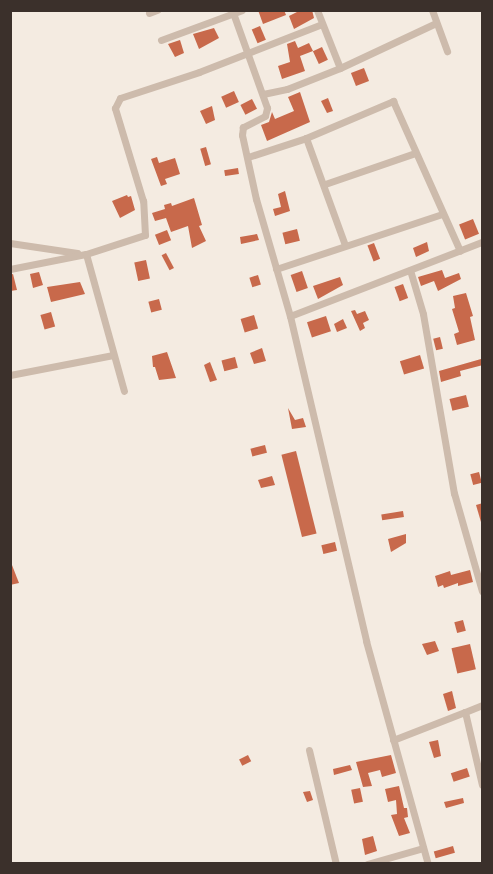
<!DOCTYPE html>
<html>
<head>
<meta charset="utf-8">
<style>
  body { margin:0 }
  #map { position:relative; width:493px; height:874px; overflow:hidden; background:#f4ebe1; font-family:"Noto Sans",sans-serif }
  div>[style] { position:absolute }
  .building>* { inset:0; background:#c8694b; transform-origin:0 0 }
  .minor>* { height:7px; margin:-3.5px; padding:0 3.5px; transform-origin:3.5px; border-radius:3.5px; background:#cdbbac }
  span { translate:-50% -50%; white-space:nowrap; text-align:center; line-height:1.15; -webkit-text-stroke:4.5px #fbf5ee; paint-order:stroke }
  .frame { position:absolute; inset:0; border:12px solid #3b302b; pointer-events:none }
</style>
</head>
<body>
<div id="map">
  <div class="building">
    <i style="clip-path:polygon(258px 10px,284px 10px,286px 15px,263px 24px)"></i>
    <i style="clip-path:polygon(301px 10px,312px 10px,314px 18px,294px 29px,289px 16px)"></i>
    <i style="left:260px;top:26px;width:15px;height:9px;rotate:67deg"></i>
    <i style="clip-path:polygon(214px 28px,219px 38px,199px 49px,193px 34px)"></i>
    <i style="clip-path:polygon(180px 40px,184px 53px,175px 57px,168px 44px)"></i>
    <i style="clip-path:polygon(295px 41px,298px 48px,309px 43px,313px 51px,300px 56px,305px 71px,282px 79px,278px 66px,290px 62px,287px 44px)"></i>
    <i style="left:322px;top:47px;width:14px;height:10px;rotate:65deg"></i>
    <i style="left:364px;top:68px;width:14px;height:14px;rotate:69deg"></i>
    <i style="left:234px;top:91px;width:12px;height:14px;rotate:66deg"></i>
    <i style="clip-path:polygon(300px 92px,310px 122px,267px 141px,261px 125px,269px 122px,272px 112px,275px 119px,294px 111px,288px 97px)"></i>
    <i style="clip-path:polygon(328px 98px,333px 111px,327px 113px,321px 101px)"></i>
    <i style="left:252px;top:99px;width:11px;height:13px;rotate:63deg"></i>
    <i style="clip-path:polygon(212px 106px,215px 120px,206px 124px,200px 111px)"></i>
    <i style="left:206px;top:147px;width:18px;height:6px;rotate:74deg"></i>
    <i style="clip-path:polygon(157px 157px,159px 163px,175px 158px,180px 174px,165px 179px,167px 184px,161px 186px,151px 159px)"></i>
    <i style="left:238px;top:168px;width:6px;height:14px;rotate:81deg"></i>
    <i style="clip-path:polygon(285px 191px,290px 211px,275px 216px,273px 209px,281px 207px,278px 194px)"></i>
    <i style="clip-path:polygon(127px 195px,128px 197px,131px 196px,135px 210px,120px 218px,112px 201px)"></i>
    <i style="clip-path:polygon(194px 198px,202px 225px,199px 226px,206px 241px,192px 248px,188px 226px,171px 232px,166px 218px,155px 221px,152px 213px,165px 209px,164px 205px,171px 203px,172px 206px)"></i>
    <i style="left:473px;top:219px;width:16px;height:15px;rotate:68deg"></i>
    <i style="left:297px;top:229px;width:12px;height:15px;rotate:76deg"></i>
    <i style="left:167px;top:230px;width:11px;height:13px;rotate:68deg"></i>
    <i style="clip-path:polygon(257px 234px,259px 240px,241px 244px,240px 237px)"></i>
    <i style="clip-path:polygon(427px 242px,429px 251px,416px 257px,413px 248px)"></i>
    <i style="left:374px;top:243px;width:17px;height:7px;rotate:69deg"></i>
    <i style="left:166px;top:253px;width:17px;height:5px;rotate:62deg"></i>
    <i style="left:146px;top:260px;width:19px;height:12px;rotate:78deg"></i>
    <i style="clip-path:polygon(442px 270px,445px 278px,459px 273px,461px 279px,438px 291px,434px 281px,421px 286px,418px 277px)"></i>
    <i style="left:302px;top:271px;width:18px;height:12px;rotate:71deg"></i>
    <i style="clip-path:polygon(39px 272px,43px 285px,33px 288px,30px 274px)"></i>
    <i style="clip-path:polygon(13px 274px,17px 290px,10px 291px,10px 275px)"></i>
    <i style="left:258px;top:275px;width:10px;height:9px;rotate:73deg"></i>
    <i style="clip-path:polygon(340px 277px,343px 285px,318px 299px,313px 286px)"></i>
    <i style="clip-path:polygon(80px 282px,85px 294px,51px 302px,47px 287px)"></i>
    <i style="left:403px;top:284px;width:15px;height:9px;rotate:70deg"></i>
    <i style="clip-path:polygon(466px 293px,473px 316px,470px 317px,475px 340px,457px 345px,454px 334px,459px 332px,452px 309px,455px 308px,453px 296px)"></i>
    <i style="left:159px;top:299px;width:11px;height:11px;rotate:75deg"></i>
    <i style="clip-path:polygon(355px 310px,357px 314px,365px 311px,369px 320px,363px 323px,365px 328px,360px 331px,351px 311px)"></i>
    <i style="left:51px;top:312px;width:15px;height:11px;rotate:74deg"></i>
    <i style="left:254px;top:315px;width:14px;height:14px;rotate:73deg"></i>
    <i style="left:326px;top:316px;width:16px;height:20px;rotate:72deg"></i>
    <i style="clip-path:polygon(343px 319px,347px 328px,337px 332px,334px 324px)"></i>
    <i style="left:440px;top:337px;width:12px;height:7px;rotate:76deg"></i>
    <i style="clip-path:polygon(262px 348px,266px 361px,254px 364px,250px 353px)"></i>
    <i style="clip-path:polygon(167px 352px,176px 378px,159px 380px,155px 367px,153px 367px,152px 356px)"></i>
    <i style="left:420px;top:355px;width:14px;height:21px;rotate:73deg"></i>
    <i style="left:235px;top:357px;width:11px;height:14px;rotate:75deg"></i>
    <i style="clip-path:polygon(481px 359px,483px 365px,460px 371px,461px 376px,441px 382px,439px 371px)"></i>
    <i style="clip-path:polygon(210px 362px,217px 380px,210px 382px,204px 365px)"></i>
    <i style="left:466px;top:395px;width:12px;height:17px;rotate:76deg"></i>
    <i style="clip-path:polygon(288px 408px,295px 420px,303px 418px,306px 427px,292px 429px)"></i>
    <i style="left:265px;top:445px;width:8px;height:15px;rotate:76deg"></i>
    <i style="left:296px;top:451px;width:85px;height:15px;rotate:76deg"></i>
    <i style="left:479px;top:472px;width:11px;height:9px;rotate:75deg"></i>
    <i style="clip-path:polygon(272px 476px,275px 485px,261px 488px,258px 480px)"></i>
    <i style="clip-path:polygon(483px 503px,483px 522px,481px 522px,476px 505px)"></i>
    <i style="left:403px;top:511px;width:6px;height:22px;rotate:81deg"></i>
    <i style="clip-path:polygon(406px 534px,406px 543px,391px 552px,388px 539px)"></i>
    <i style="left:335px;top:542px;width:9px;height:14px;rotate:77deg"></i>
    <i style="clip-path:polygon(10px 560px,19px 583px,10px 585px)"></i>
    <i style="clip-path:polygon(470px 570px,473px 582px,458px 586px,458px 583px,444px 588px,443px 585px,438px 587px,435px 576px,450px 571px,451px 575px)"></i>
    <i style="left:463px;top:620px;width:11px;height:9px;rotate:75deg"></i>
    <i style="clip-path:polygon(435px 641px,439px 651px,427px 655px,422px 644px)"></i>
    <i style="left:470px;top:644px;width:26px;height:19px;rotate:77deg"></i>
    <i style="clip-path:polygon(452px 691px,456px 708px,448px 711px,443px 694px)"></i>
    <i style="clip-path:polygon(438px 740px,441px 756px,434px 758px,429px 742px)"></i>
    <i style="left:248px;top:755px;width:7px;height:10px;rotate:63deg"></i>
    <i style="clip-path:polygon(391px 755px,396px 773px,382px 777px,380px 770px,368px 773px,372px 786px,363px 787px,356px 762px)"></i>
    <i style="clip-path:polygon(350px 765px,352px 770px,334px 775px,333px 769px)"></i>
    <i style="left:467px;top:768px;width:9px;height:17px;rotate:72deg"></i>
    <i style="clip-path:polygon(399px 786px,404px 808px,407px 808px,408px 817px,404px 818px,410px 833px,399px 836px,391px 815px,397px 814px,396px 800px,388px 802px,385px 789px)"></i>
    <i style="left:360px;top:788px;width:14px;height:9px;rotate:78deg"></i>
    <i style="clip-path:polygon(310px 791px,313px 800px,307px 802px,303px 792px)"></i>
    <i style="clip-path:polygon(463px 798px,464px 803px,446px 808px,444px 802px)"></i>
    <i style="clip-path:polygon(373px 836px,377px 851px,365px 855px,362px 839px)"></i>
    <i style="left:453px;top:846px;width:7px;height:20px;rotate:74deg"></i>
  </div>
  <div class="minor">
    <i style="left:232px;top:10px;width:104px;rotate:70.3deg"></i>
    <i style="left:267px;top:108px;width:8px;rotate:104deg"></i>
    <i style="left:265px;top:116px;width:25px;rotate:153deg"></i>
    <i style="left:243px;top:127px;width:8px;rotate:97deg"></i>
    <i style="left:242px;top:135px;width:66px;rotate:77.7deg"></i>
    <i style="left:256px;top:199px;width:122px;rotate:73.8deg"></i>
    <i style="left:290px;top:316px;width:334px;rotate:76.8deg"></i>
    <i style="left:366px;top:641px;width:231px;rotate:74.5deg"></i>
    <i style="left:317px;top:10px;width:62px;rotate:68.4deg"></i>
    <i style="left:432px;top:10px;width:44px;rotate:69.9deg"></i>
    <i style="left:149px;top:13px;width:9px;rotate:-21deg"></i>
    <i style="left:161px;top:40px;width:86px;rotate:-20.3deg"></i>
    <i style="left:263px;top:94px;width:25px;rotate:-12deg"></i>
    <i style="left:287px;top:89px;width:57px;rotate:-21.6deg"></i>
    <i style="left:340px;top:68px;width:106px;rotate:-25.1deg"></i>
    <i style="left:306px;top:138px;width:114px;rotate:70deg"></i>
    <i style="left:248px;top:157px;width:61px;rotate:-18.1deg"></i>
    <i style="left:306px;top:138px;width:95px;rotate:-23deg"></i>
    <i style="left:393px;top:101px;width:164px;rotate:65.9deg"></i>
    <i style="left:325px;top:184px;width:95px;rotate:-19deg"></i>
    <i style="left:10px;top:243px;width:68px;rotate:8.5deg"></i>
    <i style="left:86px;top:254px;width:142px;rotate:74.5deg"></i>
    <i style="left:10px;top:269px;width:77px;rotate:-11.2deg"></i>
    <i style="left:86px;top:254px;width:62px;rotate:-17.9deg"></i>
    <i style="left:145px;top:235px;width:34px;rotate:-93deg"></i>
    <i style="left:143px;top:201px;width:97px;rotate:-106.8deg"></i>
    <i style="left:115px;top:108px;width:11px;rotate:-63deg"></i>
    <i style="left:120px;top:98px;width:83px;rotate:-18.2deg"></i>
    <i style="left:199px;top:72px;width:132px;rotate:-21.3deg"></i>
    <i style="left:276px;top:269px;width:175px;rotate:-18.3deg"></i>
    <i style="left:410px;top:270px;width:46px;rotate:73.5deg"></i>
    <i style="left:423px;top:314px;width:182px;rotate:80.2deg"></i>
    <i style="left:454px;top:493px;width:102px;rotate:74.1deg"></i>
    <i style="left:290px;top:316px;width:206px;rotate:-21.1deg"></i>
    <i style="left:10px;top:375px;width:105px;rotate:-11deg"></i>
    <i style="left:465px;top:712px;width:18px;rotate:-22deg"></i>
    <i style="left:393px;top:740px;width:77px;rotate:-21.3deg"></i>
    <i style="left:465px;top:712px;width:75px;rotate:76.9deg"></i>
    <i style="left:309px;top:750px;width:117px;rotate:76.7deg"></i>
    <i style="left:367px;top:864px;width:58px;rotate:-15.9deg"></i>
  </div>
  <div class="frame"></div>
</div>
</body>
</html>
